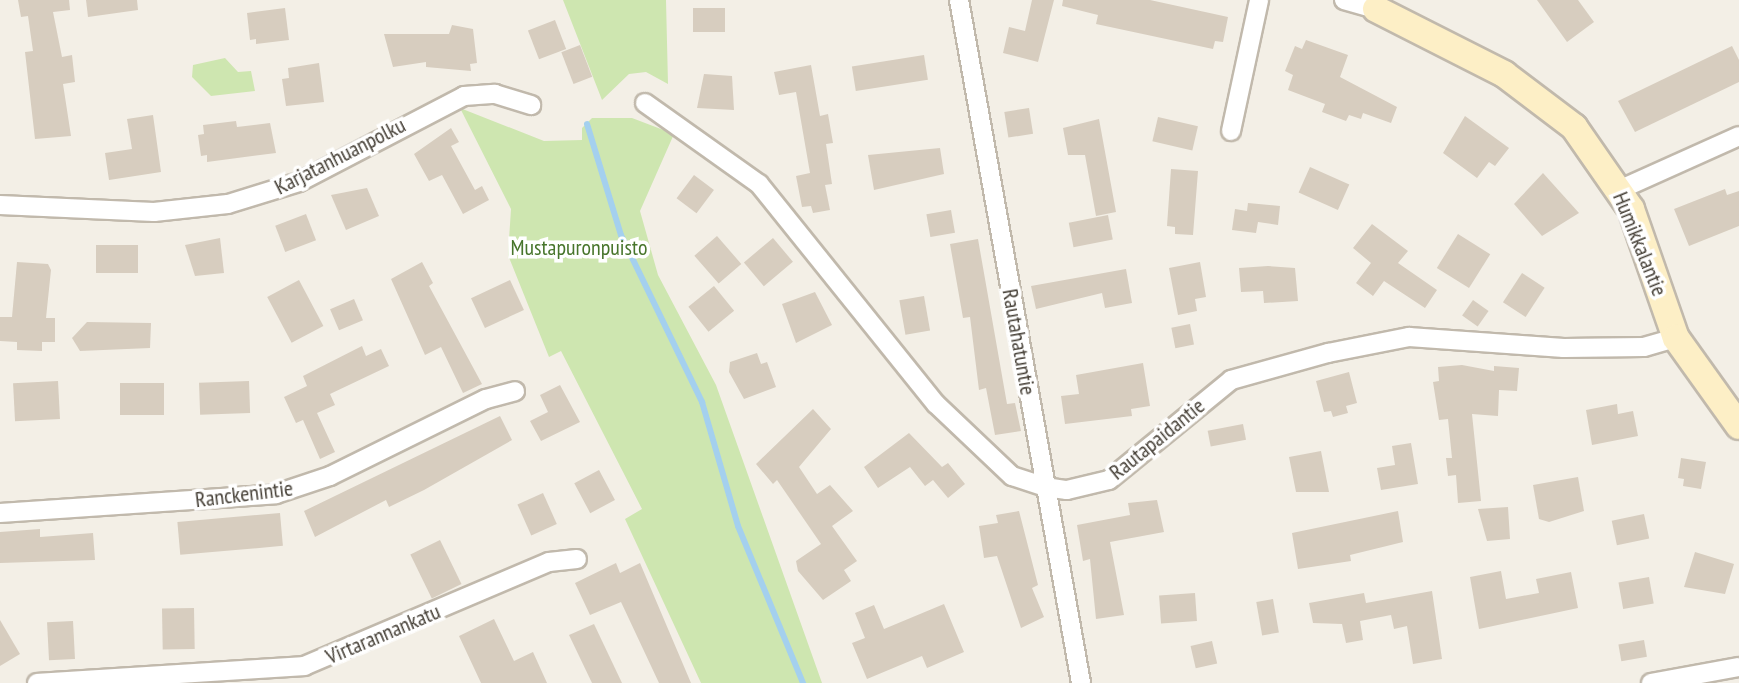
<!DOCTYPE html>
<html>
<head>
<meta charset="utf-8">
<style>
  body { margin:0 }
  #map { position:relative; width:1739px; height:683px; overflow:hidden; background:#f3efe6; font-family:"PT Sans Narrow",sans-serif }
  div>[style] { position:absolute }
  .green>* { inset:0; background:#cee6b0 }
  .stream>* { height:6px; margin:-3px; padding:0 3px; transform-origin:3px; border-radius:3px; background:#a4d0ee }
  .building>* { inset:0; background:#d7cdbf; transform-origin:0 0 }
  .roads { filter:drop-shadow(2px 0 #c1b9ac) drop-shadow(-2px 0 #c1b9ac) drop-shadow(0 2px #c1b9ac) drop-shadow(0 -2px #c1b9ac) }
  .street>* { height:18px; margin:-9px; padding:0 9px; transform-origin:9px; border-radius:9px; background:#fff }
  .secondary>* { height:26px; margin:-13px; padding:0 13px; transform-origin:13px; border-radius:13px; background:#fdefc6 }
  span { translate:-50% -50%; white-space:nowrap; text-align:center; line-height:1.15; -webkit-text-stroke:7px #fff; paint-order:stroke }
  .street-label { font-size:22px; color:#453f36 }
  .park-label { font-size:22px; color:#47752b }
</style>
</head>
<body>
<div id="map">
  <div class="green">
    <i style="clip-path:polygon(563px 0,666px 0,668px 84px,646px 72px,629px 74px,602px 100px)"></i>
    <i style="clip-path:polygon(225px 58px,238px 72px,251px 71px,255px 91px,211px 96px,192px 77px,193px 65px)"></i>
    <i style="clip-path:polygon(460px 108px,544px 141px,582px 140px,582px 128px,592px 118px,632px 118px,674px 134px,640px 211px,658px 275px,716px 385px,822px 683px,701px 683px,625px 519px,642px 509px,561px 351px,549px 357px,508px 255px,511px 209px)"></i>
  </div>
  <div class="stream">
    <i style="left:587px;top:124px;width:116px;rotate:73deg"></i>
    <i style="left:621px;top:235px;width:186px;rotate:64.1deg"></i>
    <i style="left:702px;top:402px;width:129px;rotate:73.8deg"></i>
    <i style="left:738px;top:526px;width:170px;rotate:67.5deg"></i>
  </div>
  <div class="building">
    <i style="clip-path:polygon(18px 0,69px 0,70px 10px,53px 12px,62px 57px,72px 55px,75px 82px,63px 84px,71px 136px,35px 139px,25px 52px,33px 51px,28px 16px,21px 17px)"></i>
    <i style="clip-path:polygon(86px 0,137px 0,138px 10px,88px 17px)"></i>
    <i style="clip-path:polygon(1032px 0,1054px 0,1038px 62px,1003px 53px,1009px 27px,1025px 31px)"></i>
    <i style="clip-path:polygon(1063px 0,1150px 0,1228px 17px,1223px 42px,1215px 41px,1213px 49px,1096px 24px,1098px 15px,1062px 6px)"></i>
    <i style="clip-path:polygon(1537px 0,1578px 0,1594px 22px,1567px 42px)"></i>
    <i style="clip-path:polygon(285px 8px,289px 40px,256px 44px,256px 39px,250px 40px,247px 13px)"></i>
    <i style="left:693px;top:8px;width:32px;height:24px"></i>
    <i style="left:555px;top:20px;width:31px;height:29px;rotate:69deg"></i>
    <i style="clip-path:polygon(452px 25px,473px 29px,477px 63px,470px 64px,471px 71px,426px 67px,426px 62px,393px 67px,384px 34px,449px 34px)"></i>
    <i style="clip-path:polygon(1306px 40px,1348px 55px,1340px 77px,1397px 107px,1391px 123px,1363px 113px,1361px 119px,1349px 115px,1346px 121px,1322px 112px,1325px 104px,1288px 90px,1293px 75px,1285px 71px,1295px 46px,1302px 49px)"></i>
    <i style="left:580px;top:45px;width:34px;height:20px;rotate:69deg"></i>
    <i style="clip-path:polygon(1732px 46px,1739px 60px,1739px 82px,1635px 132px,1618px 101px)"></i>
    <i style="left:924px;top:55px;width:25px;height:73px;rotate:81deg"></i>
    <i style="clip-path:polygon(319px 63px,324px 102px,286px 106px,282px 79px,289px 78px,288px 68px)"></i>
    <i style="clip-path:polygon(811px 65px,820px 116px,828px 114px,833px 143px,826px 144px,832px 184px,825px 185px,830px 210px,813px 213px,811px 206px,802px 207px,796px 176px,810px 173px,796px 92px,779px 95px,774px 72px)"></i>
    <i style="clip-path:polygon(704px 74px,732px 76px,734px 110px,697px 108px)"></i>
    <i style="left:1029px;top:108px;width:26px;height:25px;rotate:81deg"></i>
    <i style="clip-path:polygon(153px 115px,161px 172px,109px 180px,105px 153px,132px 149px,127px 119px)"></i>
    <i style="clip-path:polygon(1465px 116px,1509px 148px,1495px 166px,1489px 162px,1477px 178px,1443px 153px)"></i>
    <i style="left:1158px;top:117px;width:41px;height:25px;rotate:13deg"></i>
    <i style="clip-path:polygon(1099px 119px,1116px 212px,1096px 216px,1085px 155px,1068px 155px,1063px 128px)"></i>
    <i style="clip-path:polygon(236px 121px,237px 127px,270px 123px,276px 153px,207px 162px,207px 155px,201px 156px,198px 135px,204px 134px,203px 125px)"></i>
    <i style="clip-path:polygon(451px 128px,459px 142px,451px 146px,475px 190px,482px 186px,489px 200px,463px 214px,442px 175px,429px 181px,414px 154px)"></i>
    <i style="clip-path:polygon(940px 148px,944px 174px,874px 190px,868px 155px)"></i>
    <i style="left:1310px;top:167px;width:43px;height:28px;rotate:24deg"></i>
    <i style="clip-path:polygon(1171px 169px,1198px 171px,1193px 235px,1175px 234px,1175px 227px,1167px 226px)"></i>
    <i style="clip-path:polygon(1543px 173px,1579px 213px,1542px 236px,1514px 204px)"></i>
    <i style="left:694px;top:175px;width:25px;height:29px;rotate:37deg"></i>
    <i style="clip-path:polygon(367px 188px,379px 216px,346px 230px,331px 195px)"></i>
    <i style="clip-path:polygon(1725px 189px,1727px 195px,1739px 191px,1739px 226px,1689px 246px,1674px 209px)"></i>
    <i style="clip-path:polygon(1248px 203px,1280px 206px,1278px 225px,1258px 222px,1256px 233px,1232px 230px,1235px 209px,1247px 211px)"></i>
    <i style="left:951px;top:210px;width:23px;height:25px;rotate:80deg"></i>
    <i style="left:306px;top:214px;width:28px;height:33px;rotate:69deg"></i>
    <i style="left:1108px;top:215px;width:25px;height:40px;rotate:79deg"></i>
    <i style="clip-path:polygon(1372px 224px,1408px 251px,1398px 263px,1437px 290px,1425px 308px,1384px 281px,1373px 296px,1356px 283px,1371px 263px,1353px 248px)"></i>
    <i style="left:1458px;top:234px;width:38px;height:40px;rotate:32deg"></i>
    <i style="left:717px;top:236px;width:37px;height:30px;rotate:49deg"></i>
    <i style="clip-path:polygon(220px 238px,224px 273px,195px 276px,185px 245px)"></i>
    <i style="left:773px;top:238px;width:31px;height:38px;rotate:50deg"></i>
    <i style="clip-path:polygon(978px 239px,1007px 404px,1015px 403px,1021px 431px,995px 435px,986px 388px,979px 390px,970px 317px,963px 318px,950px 244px)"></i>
    <i style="left:138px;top:245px;width:28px;height:42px;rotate:90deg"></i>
    <i style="clip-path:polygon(17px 262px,48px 264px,51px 270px,46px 318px,55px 318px,55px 342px,42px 342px,42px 351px,17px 350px,17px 342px,0 341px,0 317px,12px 317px)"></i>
    <i style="clip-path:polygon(422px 262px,433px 283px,429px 286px,482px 384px,463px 393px,441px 347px,425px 355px,391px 279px)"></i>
    <i style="clip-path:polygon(1200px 262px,1206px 297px,1195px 299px,1197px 311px,1178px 315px,1169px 268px)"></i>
    <i style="clip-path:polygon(1268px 266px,1295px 268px,1298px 301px,1264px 303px,1263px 291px,1241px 292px,1239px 268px)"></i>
    <i style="clip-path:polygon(1126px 269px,1132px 303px,1105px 308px,1102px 293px,1036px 309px,1031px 286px)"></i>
    <i style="left:1522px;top:273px;width:27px;height:35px;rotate:33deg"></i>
    <i style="left:299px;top:280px;width:52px;height:36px;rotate:62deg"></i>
    <i style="left:510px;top:280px;width:33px;height:43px;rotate:65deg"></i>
    <i style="left:714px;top:286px;width:32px;height:33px;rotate:51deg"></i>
    <i style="clip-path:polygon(815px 292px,832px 325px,796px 343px,782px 304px)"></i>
    <i style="left:924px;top:296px;width:35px;height:25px;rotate:80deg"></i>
    <i style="left:354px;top:299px;width:23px;height:26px;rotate:67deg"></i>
    <i style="left:1473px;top:300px;width:19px;height:19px;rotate:35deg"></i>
    <i style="clip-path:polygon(87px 322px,151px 323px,150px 348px,80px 351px,72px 338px)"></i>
    <i style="left:1190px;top:324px;width:21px;height:19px;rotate:79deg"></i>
    <i style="clip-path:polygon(362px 346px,366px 356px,381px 349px,389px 366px,330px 394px,335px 405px,317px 413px,335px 452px,320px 459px,303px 420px,296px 423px,284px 397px,307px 386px,303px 376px)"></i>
    <i style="clip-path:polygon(757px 353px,761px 364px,767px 362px,776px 387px,744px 399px,729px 372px,730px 362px)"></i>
    <i style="clip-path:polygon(1143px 363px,1150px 406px,1131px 409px,1132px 416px,1065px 424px,1061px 396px,1079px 394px,1076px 375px)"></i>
    <i style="clip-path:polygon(1462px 365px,1494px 371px,1494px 366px,1519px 368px,1517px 391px,1499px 390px,1498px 416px,1472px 414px,1481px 501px,1458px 503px,1456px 475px,1448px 476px,1446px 458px,1452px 458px,1448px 419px,1439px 420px,1433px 382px,1439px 381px,1438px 367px)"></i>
    <i style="clip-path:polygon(1349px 372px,1357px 403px,1346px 406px,1348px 413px,1333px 417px,1331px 411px,1324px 412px,1316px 381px)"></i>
    <i style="left:58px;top:381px;width:38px;height:45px;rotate:87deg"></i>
    <i style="left:249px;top:381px;width:32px;height:50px;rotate:88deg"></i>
    <i style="left:164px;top:383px;width:32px;height:44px;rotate:90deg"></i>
    <i style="clip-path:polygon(560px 385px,580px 422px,541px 441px,530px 421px,548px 412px,540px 395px)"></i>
    <i style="clip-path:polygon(1617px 404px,1618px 414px,1633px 411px,1638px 436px,1592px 445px,1586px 410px)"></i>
    <i style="clip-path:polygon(813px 409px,831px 429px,799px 467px,817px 494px,830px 485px,853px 511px,832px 526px,857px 561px,844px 570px,851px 581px,823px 600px,798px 571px,796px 561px,821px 544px,777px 480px,773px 484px,756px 464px)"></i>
    <i style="clip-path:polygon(500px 416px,512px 440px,424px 490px,389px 507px,386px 500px,315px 537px,304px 511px)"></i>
    <i style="left:1243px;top:424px;width:16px;height:36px;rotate:79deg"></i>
    <i style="clip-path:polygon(909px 433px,942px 467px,948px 463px,965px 484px,948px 498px,933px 480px,925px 486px,910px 467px,878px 488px,864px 467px)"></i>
    <i style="clip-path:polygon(1411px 443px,1418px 484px,1381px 490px,1377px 468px,1395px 465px,1392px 446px)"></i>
    <i style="clip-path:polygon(1321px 451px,1329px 492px,1296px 492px,1289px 457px)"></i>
    <i style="clip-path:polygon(1681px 458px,1706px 462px,1701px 489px,1683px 486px,1684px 479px,1678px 478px)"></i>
    <i style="left:599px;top:470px;width:34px;height:28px;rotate:62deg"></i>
    <i style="clip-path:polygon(1578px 477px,1584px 511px,1549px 522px,1539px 519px,1533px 485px)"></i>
    <i style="left:543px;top:493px;width:34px;height:28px;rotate:66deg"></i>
    <i style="clip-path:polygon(1157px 500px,1164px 532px,1110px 542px,1124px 615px,1096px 619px,1090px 559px,1083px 561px,1077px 525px,1130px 515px,1128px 503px)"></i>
    <i style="clip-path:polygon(1508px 507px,1510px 539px,1487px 541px,1478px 509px)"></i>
    <i style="clip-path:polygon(1019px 511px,1038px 585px,1032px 588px,1044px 617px,1021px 628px,997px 556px,984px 558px,979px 526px,998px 523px,996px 515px)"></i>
    <i style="clip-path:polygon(1398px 511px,1403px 542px,1350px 555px,1351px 561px,1298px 569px,1292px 533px)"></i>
    <i style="left:280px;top:513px;width:33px;height:103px;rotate:85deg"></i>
    <i style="left:1644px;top:514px;width:25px;height:33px;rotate:78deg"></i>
    <i style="clip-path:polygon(40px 529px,40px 537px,93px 533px,95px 560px,0 563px,0 532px)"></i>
    <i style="left:440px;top:540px;width:49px;height:33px;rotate:64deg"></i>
    <i style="clip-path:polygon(1695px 552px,1734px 564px,1725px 594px,1684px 587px)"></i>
    <i style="clip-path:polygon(616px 563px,620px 573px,640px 563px,691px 683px,659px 683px,621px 602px,590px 615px,575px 583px)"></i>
    <i style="clip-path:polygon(1501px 571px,1506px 599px,1539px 593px,1536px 579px,1571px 572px,1578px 608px,1479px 629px,1470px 577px)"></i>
    <i style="left:1649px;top:577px;width:27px;height:31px;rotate:80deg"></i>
    <i style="clip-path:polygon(1432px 591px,1442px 659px,1413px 664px,1407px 626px,1394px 629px,1391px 615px,1360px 621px,1363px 640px,1346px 643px,1342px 624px,1313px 623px,1309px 603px,1364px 593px,1366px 603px)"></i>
    <i style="left:1195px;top:593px;width:28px;height:36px;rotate:86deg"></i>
    <i style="left:1273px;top:599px;width:34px;height:17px;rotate:80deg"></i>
    <i style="clip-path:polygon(944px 604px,964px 652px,927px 668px,922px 656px,867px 679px,852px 643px,865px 638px,855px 613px,874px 605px,884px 629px)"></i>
    <i style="left:194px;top:608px;width:41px;height:32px;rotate:89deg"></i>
    <i style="clip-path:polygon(494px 619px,514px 661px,533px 652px,547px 683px,481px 683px,459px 636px)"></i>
    <i style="clip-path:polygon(0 620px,20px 654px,0 666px)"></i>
    <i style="left:73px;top:621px;width:38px;height:26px;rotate:87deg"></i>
    <i style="clip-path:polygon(594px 624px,622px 683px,592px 683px,569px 635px)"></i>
    <i style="left:1644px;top:640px;width:17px;height:26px;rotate:80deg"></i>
    <i style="left:1212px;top:641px;width:23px;height:22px;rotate:77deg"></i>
  </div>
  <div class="roads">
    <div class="street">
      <i style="left:959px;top:0;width:694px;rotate:79.87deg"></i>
      <i style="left:1344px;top:0;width:33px;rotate:16deg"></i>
      <i style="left:645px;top:103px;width:140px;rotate:35.4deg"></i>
      <i style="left:759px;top:184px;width:282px;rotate:51.2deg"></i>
      <i style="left:936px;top:404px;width:105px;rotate:43.5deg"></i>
      <i style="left:1012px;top:476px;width:35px;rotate:18deg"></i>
      <i style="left:1045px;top:487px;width:22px;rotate:8deg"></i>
      <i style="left:1067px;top:490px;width:43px;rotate:-13.4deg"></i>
      <i style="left:1109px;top:480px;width:158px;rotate:-39.3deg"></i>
      <i style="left:1231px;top:380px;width:101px;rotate:-15.6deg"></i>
      <i style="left:1328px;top:353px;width:83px;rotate:-11.2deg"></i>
      <i style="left:1409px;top:337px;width:155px;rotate:4.1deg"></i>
      <i style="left:1564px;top:348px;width:80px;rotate:-0.7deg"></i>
      <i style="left:1644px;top:347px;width:33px;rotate:-16deg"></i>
      <i style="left:1231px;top:131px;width:134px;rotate:-77.9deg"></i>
      <i style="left:1621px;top:189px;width:129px;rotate:-24.2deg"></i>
      <i style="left:0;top:205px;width:154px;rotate:2.6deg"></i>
      <i style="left:154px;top:212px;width:74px;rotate:-6.2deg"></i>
      <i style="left:228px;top:204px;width:74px;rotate:-17.2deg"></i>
      <i style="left:299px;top:182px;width:186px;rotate:-27.5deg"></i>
      <i style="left:464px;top:96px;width:31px;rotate:-4deg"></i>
      <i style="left:495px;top:94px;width:38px;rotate:17deg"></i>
      <i style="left:0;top:513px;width:277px;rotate:-3.9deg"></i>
      <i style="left:276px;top:494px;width:57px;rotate:-18.4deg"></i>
      <i style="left:330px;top:476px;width:174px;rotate:-26.3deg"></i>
      <i style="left:486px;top:399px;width:30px;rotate:-15deg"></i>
      <i style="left:37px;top:683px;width:268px;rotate:-3.6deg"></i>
      <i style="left:304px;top:666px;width:266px;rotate:-23deg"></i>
      <i style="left:549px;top:562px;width:28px;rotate:-6deg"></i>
      <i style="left:1651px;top:683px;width:89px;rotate:-10.3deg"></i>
    </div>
    <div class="secondary">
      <i style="left:1376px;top:9px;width:144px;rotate:26.9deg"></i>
      <i style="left:1504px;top:74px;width:88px;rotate:37.1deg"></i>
      <i style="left:1574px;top:127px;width:100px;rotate:55.2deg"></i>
      <i style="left:1631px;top:209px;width:137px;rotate:70.8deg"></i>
      <i style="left:1676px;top:338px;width:108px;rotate:54.4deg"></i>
    </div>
  </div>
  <div class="street-label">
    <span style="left:340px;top:156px;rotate:-27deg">Karjatanhuanpolku</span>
    <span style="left:1640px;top:244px;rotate:68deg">Humikkalantie</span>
    <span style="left:1019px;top:342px;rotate:80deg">Rautahatuntie</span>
    <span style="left:1157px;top:439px;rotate:-39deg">Rautapaidantie</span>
    <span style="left:244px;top:494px;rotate:-7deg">Ranckenintie</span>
    <span style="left:383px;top:634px;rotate:-23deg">Virtarannankatu</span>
  </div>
  <div class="park-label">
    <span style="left:579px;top:248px">Mustapuronpuisto</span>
  </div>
</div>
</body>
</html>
